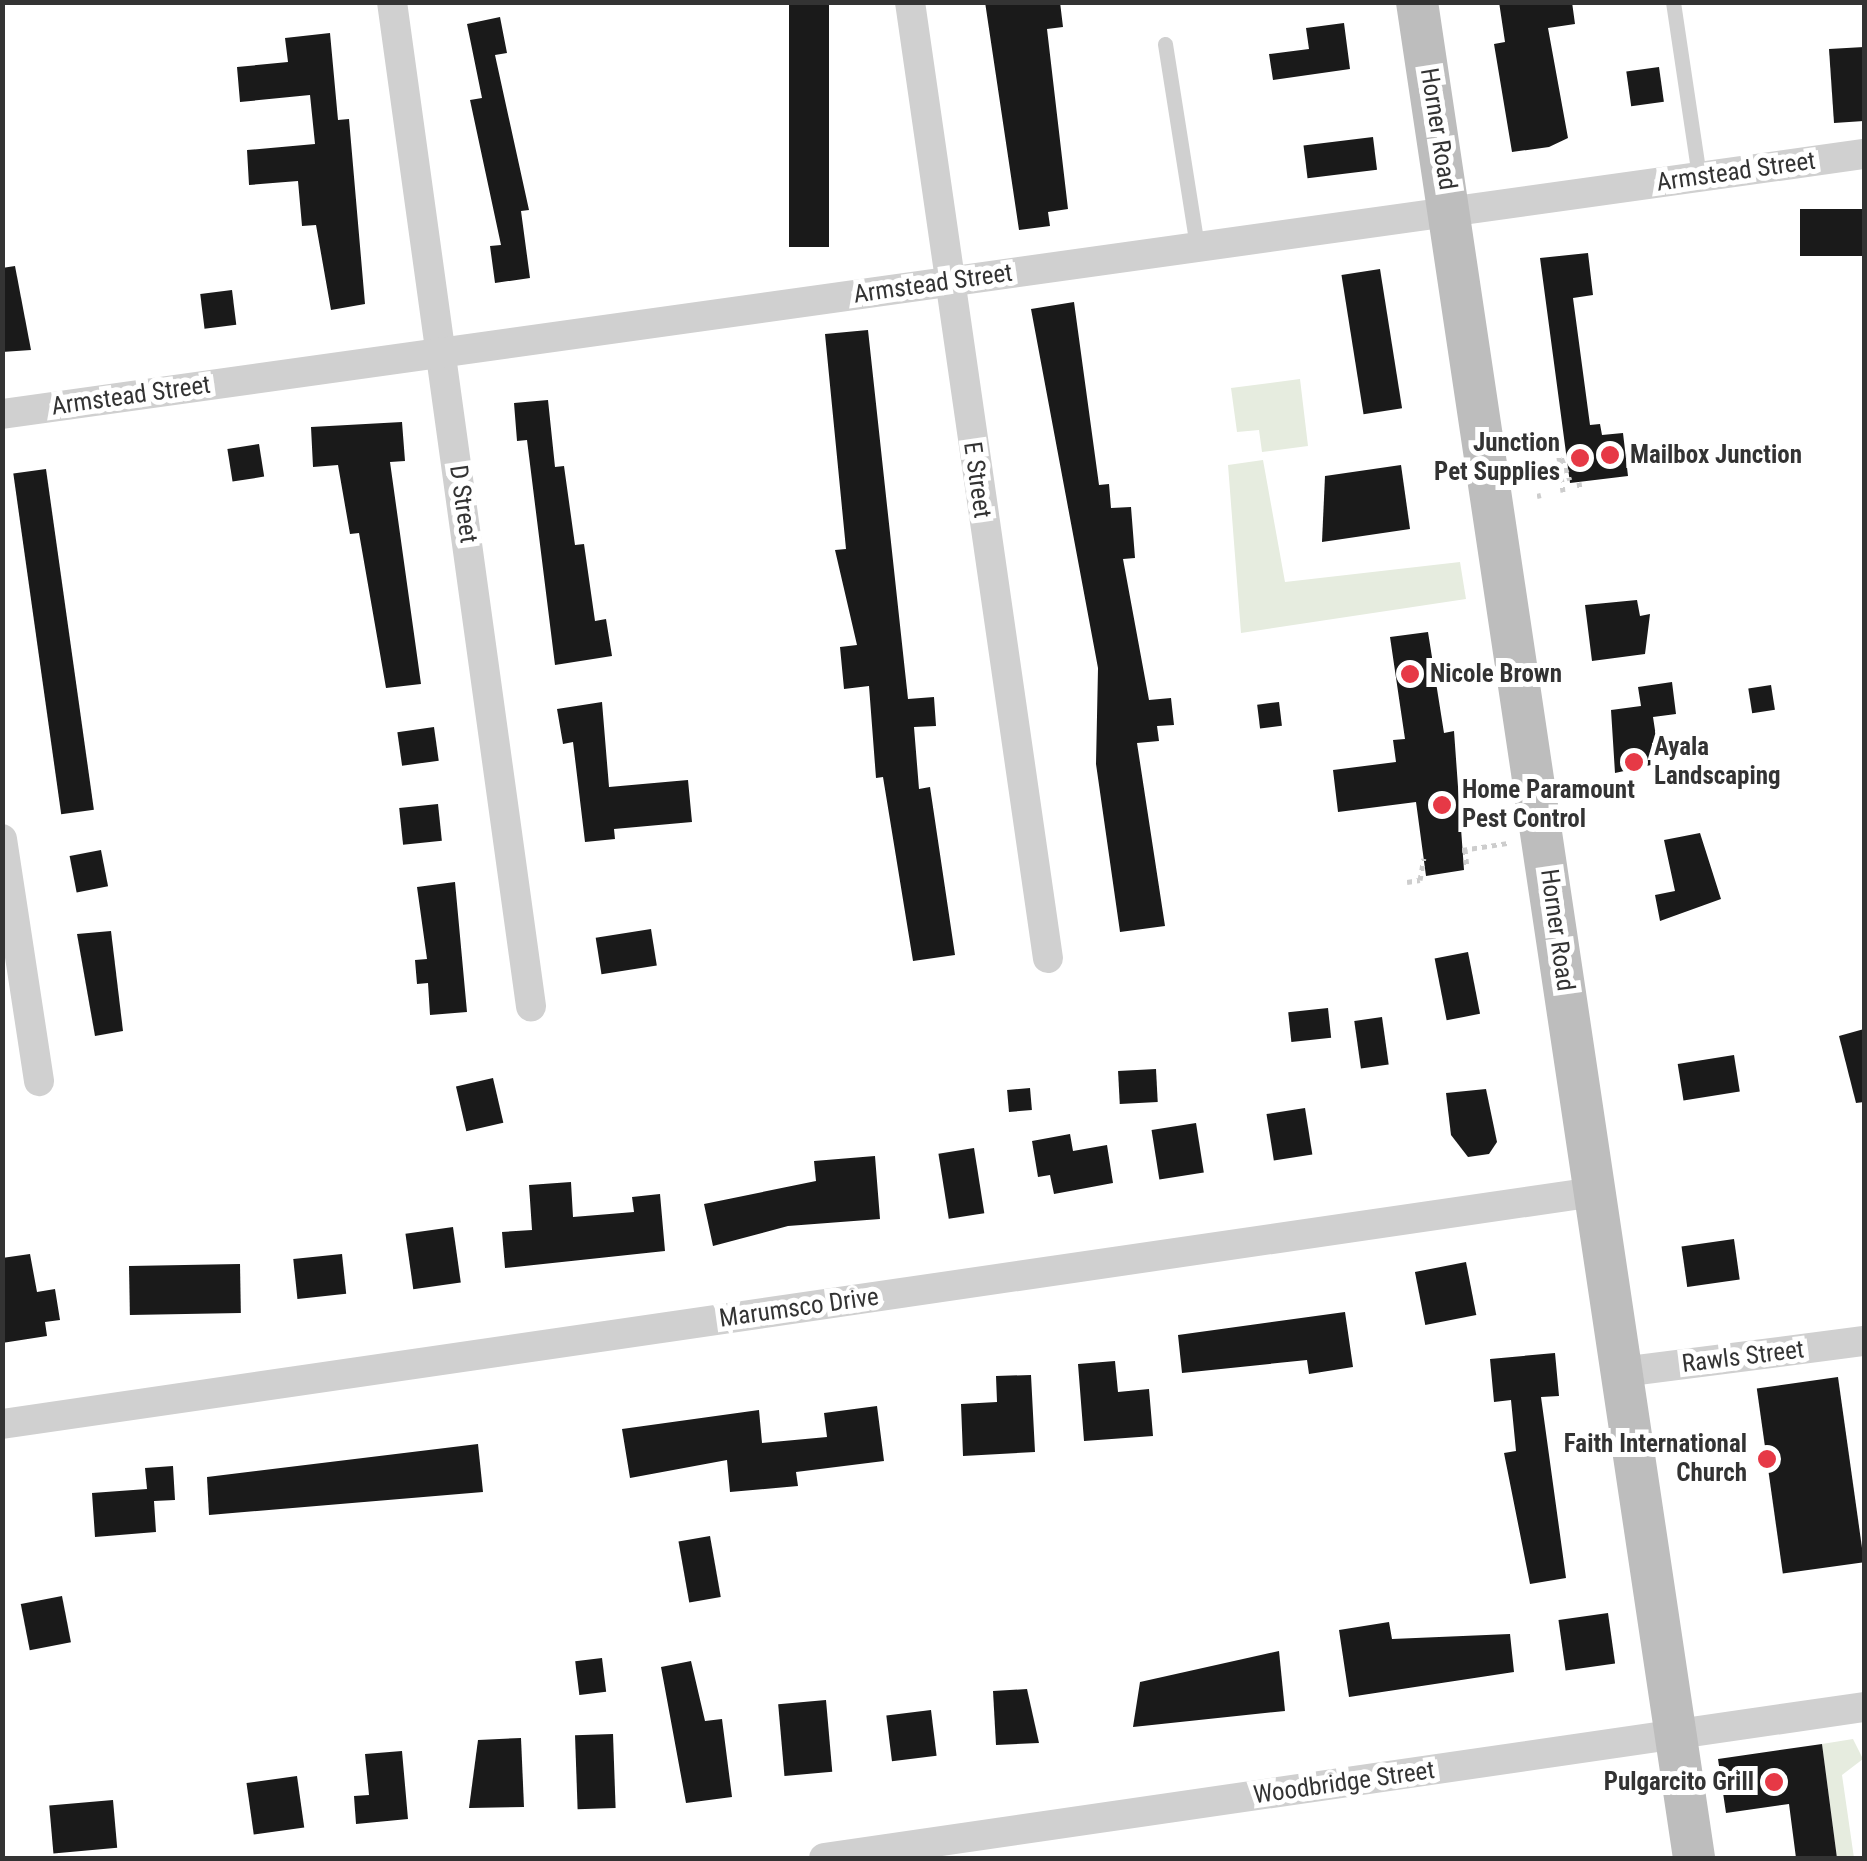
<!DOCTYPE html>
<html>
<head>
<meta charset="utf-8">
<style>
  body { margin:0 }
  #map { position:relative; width:1867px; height:1861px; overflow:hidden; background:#fff; font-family:"Roboto Condensed",sans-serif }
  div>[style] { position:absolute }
  .green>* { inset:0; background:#e6ecdf }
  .building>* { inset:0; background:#1a1a1a; transform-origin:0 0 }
  .path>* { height:5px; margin-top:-2.5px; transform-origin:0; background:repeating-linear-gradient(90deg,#cdcdcd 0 5px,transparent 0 10px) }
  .service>* { height:15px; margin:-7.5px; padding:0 7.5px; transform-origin:7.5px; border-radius:7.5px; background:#d0d0d0 }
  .minor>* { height:30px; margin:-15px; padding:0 15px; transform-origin:15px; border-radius:15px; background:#d0d0d0 }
  .secondary>* { height:42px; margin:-21px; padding:0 21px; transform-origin:21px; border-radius:21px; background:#bdbdbd }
  .dots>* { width:28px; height:28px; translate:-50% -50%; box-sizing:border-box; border:5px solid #fff; border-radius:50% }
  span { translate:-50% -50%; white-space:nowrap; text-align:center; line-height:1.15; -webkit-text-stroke:10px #fff; paint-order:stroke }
  .street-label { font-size:25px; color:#333 }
  .poi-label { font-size:25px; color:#333; font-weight:700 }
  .right { translate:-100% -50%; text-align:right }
  .left { translate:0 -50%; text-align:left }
  .frame { position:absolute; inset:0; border:5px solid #333; pointer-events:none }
</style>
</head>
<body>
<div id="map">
  <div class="green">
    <i style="clip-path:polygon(1300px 379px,1308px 446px,1262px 452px,1259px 430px,1237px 432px,1231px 388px)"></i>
    <i style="clip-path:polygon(1263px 460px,1285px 582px,1460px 562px,1466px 599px,1241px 633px,1228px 465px)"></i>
    <i style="clip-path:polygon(1853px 1739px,1863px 1759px,1842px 1775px,1854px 1858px,1837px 1858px,1822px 1744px)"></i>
  </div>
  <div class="building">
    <i style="left:789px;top:2px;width:40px;height:245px"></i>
    <i style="clip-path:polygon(985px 2px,1060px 2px,1063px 27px,1047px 29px,1068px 209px,1048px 212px,1050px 226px,1019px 230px)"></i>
    <i style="clip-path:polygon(1499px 2px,1572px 2px,1575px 24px,1548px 28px,1568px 138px,1549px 147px,1512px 152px,1494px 44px,1505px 42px)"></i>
    <i style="clip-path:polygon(500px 17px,507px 53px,495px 55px,529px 210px,521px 211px,530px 278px,495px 283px,490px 246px,501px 245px,470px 100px,482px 98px,467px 24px)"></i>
    <i style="clip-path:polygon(1344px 23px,1350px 69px,1273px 80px,1269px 54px,1309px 49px,1306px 28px)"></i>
    <i style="clip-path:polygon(330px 33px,338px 120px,349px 119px,365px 304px,331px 310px,316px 225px,302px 226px,298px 181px,249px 185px,247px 150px,315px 144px,310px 95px,240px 102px,237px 67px,288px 62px,285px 38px)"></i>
    <i style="clip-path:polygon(1864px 47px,1864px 121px,1834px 123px,1829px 49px)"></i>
    <i style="left:1659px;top:67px;width:35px;height:33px;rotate:82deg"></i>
    <i style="left:1373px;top:137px;width:33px;height:70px;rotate:83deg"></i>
    <i style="left:1864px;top:209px;width:47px;height:64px;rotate:90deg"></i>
    <i style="clip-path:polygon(1588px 253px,1593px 295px,1573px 298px,1590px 425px,1600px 424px,1602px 435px,1623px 433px,1628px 476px,1570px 483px,1540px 258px)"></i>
    <i style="clip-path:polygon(15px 266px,31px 350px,2px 352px,2px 268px)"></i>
    <i style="left:1380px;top:269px;width:141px;height:39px;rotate:81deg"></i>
    <i style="left:232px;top:290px;width:35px;height:32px;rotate:83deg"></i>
    <i style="clip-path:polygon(1074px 302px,1099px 485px,1109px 484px,1111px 508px,1131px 507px,1135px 558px,1123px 559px,1149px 700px,1171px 698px,1174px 725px,1157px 726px,1159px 741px,1137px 743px,1165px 926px,1120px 932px,1096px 764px,1098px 668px,1031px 309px)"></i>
    <i style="clip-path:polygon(868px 330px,908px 699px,934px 697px,936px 726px,914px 727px,919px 789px,930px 787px,955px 955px,913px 961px,883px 777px,876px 778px,869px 686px,844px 689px,840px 647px,857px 645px,835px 550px,846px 549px,825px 334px)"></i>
    <i style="clip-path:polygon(548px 400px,555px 467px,564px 466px,575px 545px,584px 544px,595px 621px,606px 619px,612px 656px,555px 665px,527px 440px,517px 441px,514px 403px)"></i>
    <i style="clip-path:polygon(402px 422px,405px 461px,390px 462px,421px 684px,386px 688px,359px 533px,350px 534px,338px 465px,313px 467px,311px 427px)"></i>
    <i style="left:259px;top:444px;width:33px;height:32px;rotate:81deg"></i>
    <i style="clip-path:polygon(1401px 465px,1410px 529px,1322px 542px,1325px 476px)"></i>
    <i style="left:46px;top:469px;width:344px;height:33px;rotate:82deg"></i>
    <i style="clip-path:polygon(1637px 600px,1640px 616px,1650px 614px,1645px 654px,1592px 661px,1585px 605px)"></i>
    <i style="clip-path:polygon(1428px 632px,1444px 733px,1454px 731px,1464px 870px,1426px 876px,1416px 802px,1338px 812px,1333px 770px,1396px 762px,1393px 740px,1405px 739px,1390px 637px)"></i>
    <i style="clip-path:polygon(1672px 682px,1676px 714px,1653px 717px,1660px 763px,1615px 773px,1611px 710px,1641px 706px,1638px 687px)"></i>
    <i style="left:1771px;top:685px;width:25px;height:23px;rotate:81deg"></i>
    <i style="clip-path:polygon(602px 702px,609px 787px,688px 780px,692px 822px,614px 829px,615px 839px,585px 842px,573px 742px,563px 744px,557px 709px)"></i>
    <i style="left:1279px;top:702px;width:24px;height:22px;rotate:83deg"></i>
    <i style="left:434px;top:727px;width:34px;height:37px;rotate:82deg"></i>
    <i style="left:438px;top:804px;width:37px;height:39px;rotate:84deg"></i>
    <i style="clip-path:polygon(1700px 833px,1721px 899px,1660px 921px,1655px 895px,1675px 891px,1664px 840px)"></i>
    <i style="left:101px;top:850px;width:37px;height:32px;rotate:79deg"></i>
    <i style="clip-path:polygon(455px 882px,467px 1012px,430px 1015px,428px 983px,417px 984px,415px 960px,427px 959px,417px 887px)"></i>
    <i style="left:651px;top:929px;width:37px;height:56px;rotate:81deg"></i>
    <i style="clip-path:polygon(111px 931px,123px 1031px,95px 1036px,77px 934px)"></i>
    <i style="left:1468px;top:952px;width:63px;height:34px;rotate:79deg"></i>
    <i style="left:1328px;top:1008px;width:30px;height:40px;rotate:84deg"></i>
    <i style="left:1382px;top:1017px;width:48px;height:28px;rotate:82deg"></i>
    <i style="clip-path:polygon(1864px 1029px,1864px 1102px,1856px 1103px,1839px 1036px)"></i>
    <i style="left:1734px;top:1055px;width:37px;height:57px;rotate:81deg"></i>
    <i style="left:1156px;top:1069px;width:33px;height:38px;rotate:87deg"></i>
    <i style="left:493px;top:1078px;width:46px;height:38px;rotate:77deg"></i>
    <i style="left:1030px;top:1088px;width:22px;height:23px;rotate:85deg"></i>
    <i style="clip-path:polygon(1486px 1089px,1497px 1142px,1489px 1154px,1468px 1157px,1451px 1135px,1446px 1093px)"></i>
    <i style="left:1305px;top:1108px;width:47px;height:39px;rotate:81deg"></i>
    <i style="left:1196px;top:1123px;width:50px;height:45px;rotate:81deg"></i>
    <i style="clip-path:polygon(1070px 1134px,1073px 1151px,1107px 1145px,1113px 1183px,1054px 1194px,1050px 1175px,1038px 1177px,1032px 1141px)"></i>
    <i style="left:974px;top:1148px;width:66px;height:36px;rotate:81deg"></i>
    <i style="clip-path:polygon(875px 1156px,880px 1219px,788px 1226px,713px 1246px,704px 1204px,816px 1181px,814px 1161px)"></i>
    <i style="clip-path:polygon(571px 1182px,573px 1217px,634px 1212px,632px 1197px,660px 1194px,665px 1251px,505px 1268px,502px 1232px,532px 1230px,529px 1185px)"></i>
    <i style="left:453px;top:1227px;width:56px;height:48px;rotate:82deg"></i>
    <i style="left:1734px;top:1239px;width:41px;height:53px;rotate:82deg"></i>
    <i style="clip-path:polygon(30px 1254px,37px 1292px,55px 1289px,60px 1320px,45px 1322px,47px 1336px,2px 1343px,2px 1258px)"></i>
    <i style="left:342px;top:1254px;width:40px;height:49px;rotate:84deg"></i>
    <i style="left:1466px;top:1262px;width:54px;height:52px;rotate:79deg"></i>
    <i style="left:240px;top:1264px;width:49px;height:111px;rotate:89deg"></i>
    <i style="clip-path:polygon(1345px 1312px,1353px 1367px,1309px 1374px,1307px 1360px,1182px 1373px,1178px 1335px)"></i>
    <i style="clip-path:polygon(1555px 1353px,1559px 1396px,1541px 1397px,1566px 1578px,1530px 1584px,1504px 1453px,1516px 1451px,1511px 1400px,1494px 1402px,1490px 1359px)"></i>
    <i style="clip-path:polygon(1115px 1361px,1118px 1392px,1149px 1389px,1153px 1436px,1084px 1441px,1078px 1364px)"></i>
    <i style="clip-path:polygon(1031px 1375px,1035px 1452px,963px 1456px,961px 1404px,997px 1402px,996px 1376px)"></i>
    <i style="left:1838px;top:1377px;width:187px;height:82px;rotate:82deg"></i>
    <i style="clip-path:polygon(877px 1406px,884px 1461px,796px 1472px,798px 1486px,730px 1492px,727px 1460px,630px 1478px,622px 1429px,759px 1410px,762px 1443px,827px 1437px,824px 1413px)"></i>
    <i style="clip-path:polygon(478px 1444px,483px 1492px,209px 1515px,207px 1477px)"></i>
    <i style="clip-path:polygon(173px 1466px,175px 1500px,154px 1501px,156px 1532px,95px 1537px,92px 1493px,147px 1489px,145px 1468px)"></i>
    <i style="left:710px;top:1536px;width:62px;height:32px;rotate:80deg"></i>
    <i style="left:62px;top:1596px;width:47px;height:42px;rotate:79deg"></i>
    <i style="left:1608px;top:1613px;width:51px;height:50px;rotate:82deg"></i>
    <i style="clip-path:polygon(1389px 1622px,1392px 1639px,1510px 1634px,1514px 1672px,1349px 1697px,1339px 1630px)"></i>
    <i style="clip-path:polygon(1279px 1651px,1285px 1711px,1133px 1727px,1140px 1682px)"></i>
    <i style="left:602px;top:1658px;width:34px;height:27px;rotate:83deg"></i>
    <i style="clip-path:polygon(691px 1661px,705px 1721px,722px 1719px,732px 1797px,686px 1803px,661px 1667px)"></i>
    <i style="clip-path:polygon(1027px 1689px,1039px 1743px,996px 1745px,993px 1691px)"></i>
    <i style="left:826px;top:1700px;width:72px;height:48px;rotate:85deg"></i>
    <i style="left:931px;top:1710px;width:46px;height:45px;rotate:83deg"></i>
    <i style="left:613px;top:1734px;width:74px;height:38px;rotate:88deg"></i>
    <i style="clip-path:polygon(521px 1738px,524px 1807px,469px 1808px,478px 1740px)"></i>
    <i style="clip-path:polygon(1822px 1744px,1837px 1858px,1796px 1858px,1789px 1804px,1726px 1813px,1718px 1759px)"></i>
    <i style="clip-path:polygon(402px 1751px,408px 1819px,356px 1824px,354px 1796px,369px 1795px,365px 1754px)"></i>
    <i style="left:297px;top:1776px;width:52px;height:51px;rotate:82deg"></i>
    <i style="left:113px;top:1800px;width:48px;height:64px;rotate:85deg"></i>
  </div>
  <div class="path">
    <i style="left:1626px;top:456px;width:49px;rotate:-9.5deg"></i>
    <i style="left:1579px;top:482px;width:7px;rotate:82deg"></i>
    <i style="left:1563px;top:492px;width:43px;rotate:-96.6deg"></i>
    <i style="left:1558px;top:449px;width:33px;rotate:69deg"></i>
    <i style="left:1537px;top:496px;width:4px;rotate:-14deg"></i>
    <i style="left:1465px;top:849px;width:19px;rotate:84deg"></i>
    <i style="left:1462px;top:850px;width:47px;rotate:-8.7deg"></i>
    <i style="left:1407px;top:882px;width:13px;rotate:-9deg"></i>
    <i style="left:1420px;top:880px;width:22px;rotate:-80deg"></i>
  </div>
  <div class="service">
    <i style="left:1673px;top:2px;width:177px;rotate:81.5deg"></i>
    <i style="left:1165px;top:44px;width:206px;rotate:81deg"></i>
  </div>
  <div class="minor">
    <i style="left:392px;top:2px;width:1014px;rotate:82.12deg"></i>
    <i style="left:910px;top:2px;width:966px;rotate:81.79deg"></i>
    <i style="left:2px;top:414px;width:1880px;rotate:-7.95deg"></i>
    <i style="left:2px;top:839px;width:245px;rotate:81.3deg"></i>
    <i style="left:1622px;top:1372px;width:244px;rotate:-7.3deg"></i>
    <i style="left:2px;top:1424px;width:1610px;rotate:-8.29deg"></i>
    <i style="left:824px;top:1858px;width:1051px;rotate:-8.26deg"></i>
  </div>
  <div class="secondary">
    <i style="left:1417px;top:2px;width:1877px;rotate:81.51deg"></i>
  </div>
  <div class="dots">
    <i style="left:1610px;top:455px;background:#e63946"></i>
    <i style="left:1580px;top:458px;background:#e63946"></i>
    <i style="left:1410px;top:674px;background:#e63946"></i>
    <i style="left:1634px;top:762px;background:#e63946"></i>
    <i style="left:1442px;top:805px;background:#e63946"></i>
    <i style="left:1767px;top:1459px;background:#e63946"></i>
    <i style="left:1774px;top:1782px;background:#e63946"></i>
  </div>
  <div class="street-label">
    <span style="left:1438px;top:129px;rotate:81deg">Horner Road</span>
    <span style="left:1736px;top:172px;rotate:-8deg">Armstead Street</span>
    <span style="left:933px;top:284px;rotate:-8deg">Armstead Street</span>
    <span style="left:131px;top:396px;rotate:-8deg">Armstead Street</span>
    <span style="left:977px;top:480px;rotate:82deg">E Street</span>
    <span style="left:463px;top:504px;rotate:82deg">D Street</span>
    <span style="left:1557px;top:930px;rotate:82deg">Horner Road</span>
    <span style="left:799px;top:1308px;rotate:-8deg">Marumsco Drive</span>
    <span style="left:1743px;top:1357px;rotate:-7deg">Rawls Street</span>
    <span style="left:1344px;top:1783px;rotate:-8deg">Woodbridge Street</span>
  </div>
  <div class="poi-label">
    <span class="right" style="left:1560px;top:458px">Junction<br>Pet Supplies</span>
    <span class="left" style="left:1630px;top:455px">Mailbox Junction</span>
    <span class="left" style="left:1430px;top:674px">Nicole Brown</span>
    <span class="left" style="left:1654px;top:762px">Ayala<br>Landscaping</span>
    <span class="left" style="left:1462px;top:805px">Home Paramount<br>Pest Control</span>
    <span class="right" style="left:1747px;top:1459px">Faith International<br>Church</span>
    <span class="right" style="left:1754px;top:1782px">Pulgarcito Grill</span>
  </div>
  <div class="frame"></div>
</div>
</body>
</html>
